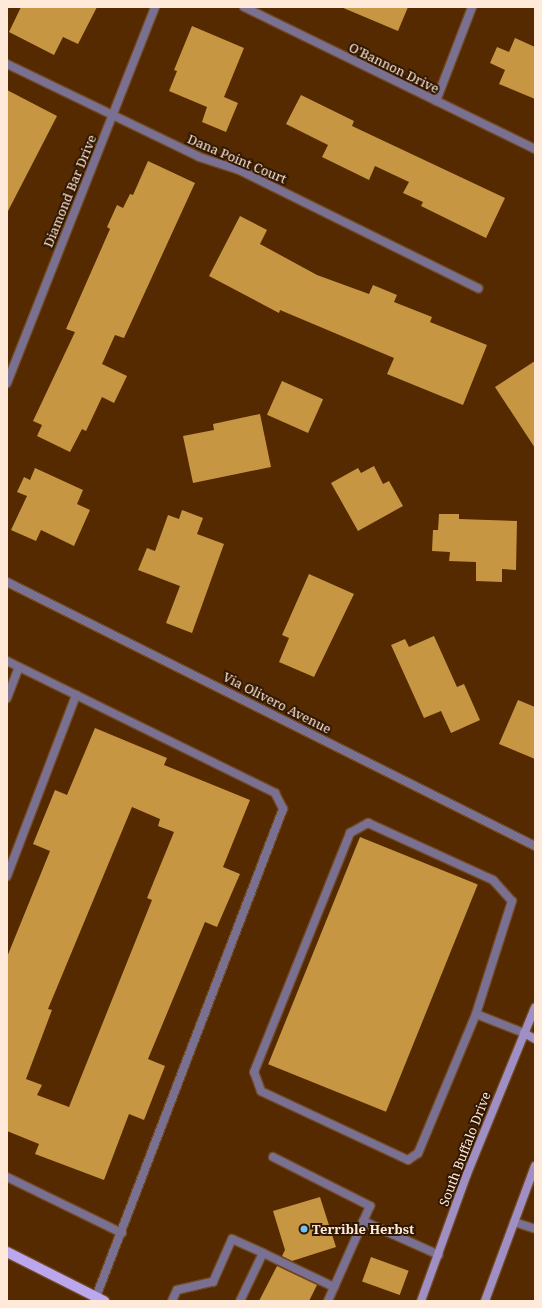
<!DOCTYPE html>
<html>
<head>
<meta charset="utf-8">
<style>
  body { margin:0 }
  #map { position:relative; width:542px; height:1308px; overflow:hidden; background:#552a00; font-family:"Noto Serif",serif }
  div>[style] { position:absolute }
  .building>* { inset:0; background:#c79642; transform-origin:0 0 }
  .roads { filter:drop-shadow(1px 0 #704923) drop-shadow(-1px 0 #704923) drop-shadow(0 1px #704923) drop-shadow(0 -1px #704923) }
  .service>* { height:8px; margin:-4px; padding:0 4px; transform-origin:4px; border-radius:4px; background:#7a7092 }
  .minor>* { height:8px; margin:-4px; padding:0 4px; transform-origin:4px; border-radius:4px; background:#7a7092 }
  .secondary>* { height:8px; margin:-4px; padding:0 4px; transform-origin:4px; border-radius:4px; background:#a08fc5 }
  .primary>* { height:10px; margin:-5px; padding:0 5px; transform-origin:5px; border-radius:5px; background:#bda7ec }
  .dots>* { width:11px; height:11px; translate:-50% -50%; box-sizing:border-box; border:2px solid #301702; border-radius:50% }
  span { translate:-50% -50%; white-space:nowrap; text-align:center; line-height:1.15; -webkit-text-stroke:4px #301702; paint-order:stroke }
  .street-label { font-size:13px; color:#ffeada }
  .poi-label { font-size:13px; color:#ffeada; font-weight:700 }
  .left { translate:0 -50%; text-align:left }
  .frame { position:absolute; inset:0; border:8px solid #ffeada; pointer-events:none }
</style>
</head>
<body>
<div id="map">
  <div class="building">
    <i style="clip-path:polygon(21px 7px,97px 7px,78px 44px,63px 37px,54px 55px,9px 32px)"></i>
    <i style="clip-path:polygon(341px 7px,408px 7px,398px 31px)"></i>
    <i style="clip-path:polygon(192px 26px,244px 48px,224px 97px,238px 103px,226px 132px,202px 122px,207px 107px,169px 91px,177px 71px,174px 70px)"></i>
    <i style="clip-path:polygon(515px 38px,535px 47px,535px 99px,499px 84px,505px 70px,490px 63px,497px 47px,509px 52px)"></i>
    <i style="clip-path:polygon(7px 90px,57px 116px,7px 213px)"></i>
    <i style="clip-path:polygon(301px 95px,354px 121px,352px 126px,505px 198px,486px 238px,421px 206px,423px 202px,403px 193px,409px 182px,375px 166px,369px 180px,322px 157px,328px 145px,286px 124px)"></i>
    <i style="clip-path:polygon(148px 161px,195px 183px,124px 338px,115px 335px,102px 364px,127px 376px,114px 403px,102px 397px,86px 431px,82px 429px,70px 452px,37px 436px,42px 425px,33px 421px,75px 332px,66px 329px,110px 229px,107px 227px,117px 205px,123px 208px,130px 194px,133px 195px)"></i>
    <i style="clip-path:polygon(240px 216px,267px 230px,260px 244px,317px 275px,369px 294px,373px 285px,397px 295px,394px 302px,432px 317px,430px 322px,487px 345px,463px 405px,387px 374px,394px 358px,280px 310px,279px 313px,209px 276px)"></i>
    <i style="clip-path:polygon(535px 361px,535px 448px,495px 387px)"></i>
    <i style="left:282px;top:381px;width:45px;height:37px;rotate:24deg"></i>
    <i style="clip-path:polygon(260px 414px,271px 467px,193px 483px,183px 436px,214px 430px,213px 424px)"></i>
    <i style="clip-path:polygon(374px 466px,383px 484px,389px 481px,403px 506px,358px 531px,331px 483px,358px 468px,361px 473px)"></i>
    <i style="clip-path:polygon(35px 468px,83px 490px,77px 504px,90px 510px,74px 546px,41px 530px,36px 541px,11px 530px,27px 496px,17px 492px,24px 477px,30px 480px)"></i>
    <i style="clip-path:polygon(182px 510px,203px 518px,197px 534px,224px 544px,192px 633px,166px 623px,180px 586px,138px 570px,147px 548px,155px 551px,168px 515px,179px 519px)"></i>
    <i style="clip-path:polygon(439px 514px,459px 514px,459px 519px,517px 521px,516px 570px,502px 569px,502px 582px,476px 581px,476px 562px,449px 561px,450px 552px,432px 551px,433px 530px,438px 530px)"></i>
    <i style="clip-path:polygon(309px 574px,354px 594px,314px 677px,279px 662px,289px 638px,282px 635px)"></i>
    <i style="clip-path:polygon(434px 636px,457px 687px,464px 684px,480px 720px,451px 733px,441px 711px,424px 718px,391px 645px,405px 639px,409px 647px)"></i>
    <i style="clip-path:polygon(518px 700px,535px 707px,535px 759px,499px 744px)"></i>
    <i style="clip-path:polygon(evenodd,95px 728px,167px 758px,164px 765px,250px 800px,223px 867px,240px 874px,217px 927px,205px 922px,148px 1059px,165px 1066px,144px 1120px,129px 1114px,104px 1180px,35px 1154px,39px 1144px,7px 1131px,7px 957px,50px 851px,33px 844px,55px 790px,67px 795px,95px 728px,132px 807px,160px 819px,158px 826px,174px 832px,147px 898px,152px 900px,69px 1107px,37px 1095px,42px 1085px,26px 1079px,52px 1010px,48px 1009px,132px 807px)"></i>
    <i style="left:360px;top:837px;width:127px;height:245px;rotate:22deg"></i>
    <i style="clip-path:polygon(320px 1197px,336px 1247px,292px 1261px,282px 1256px,285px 1250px,273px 1211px)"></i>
    <i style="left:371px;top:1257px;width:40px;height:26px;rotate:20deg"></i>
    <i style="clip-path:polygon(277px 1266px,317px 1285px,309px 1301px,259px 1301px)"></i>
  </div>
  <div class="roads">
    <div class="service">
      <i style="left:7px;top:661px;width:299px;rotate:26.2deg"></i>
      <i style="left:275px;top:793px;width:18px;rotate:63deg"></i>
      <i style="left:283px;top:809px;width:523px;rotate:110.97deg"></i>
      <i style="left:7px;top:698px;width:33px;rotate:-69deg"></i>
      <i style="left:368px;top:823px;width:137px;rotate:24.5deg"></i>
      <i style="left:493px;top:880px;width:28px;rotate:48deg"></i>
      <i style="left:512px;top:901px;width:119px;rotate:107.7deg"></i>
      <i style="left:476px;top:1014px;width:151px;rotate:112.6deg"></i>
      <i style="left:418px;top:1153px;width:12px;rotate:145deg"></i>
      <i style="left:408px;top:1160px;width:162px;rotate:-154.9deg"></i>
      <i style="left:261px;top:1091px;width:20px;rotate:-110deg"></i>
      <i style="left:254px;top:1072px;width:258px;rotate:-68.1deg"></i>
      <i style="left:350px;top:833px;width:21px;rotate:-29deg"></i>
      <i style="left:7px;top:876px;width:194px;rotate:-69.1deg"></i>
      <i style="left:476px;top:1014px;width:52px;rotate:21.6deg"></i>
      <i style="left:273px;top:1157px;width:109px;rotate:26.8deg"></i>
      <i style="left:370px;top:1206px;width:104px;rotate:113.9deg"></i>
      <i style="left:7px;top:1177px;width:128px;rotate:26deg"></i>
      <i style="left:363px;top:1221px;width:83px;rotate:24.1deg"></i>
      <i style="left:514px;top:1222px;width:22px;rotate:18deg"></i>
      <i style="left:263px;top:1253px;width:79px;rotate:25.6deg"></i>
      <i style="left:172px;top:1301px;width:12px;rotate:-66deg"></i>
      <i style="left:177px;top:1290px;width:37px;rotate:-13deg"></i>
      <i style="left:213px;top:1282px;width:47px;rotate:-66.2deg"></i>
      <i style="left:232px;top:1239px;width:34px;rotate:24deg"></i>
      <i style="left:263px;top:1253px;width:53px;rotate:115.6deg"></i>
    </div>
    <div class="minor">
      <i style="left:244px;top:7px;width:324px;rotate:26deg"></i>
      <i style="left:7px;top:64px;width:213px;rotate:25.8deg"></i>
      <i style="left:199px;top:157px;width:42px;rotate:18deg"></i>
      <i style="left:239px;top:170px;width:267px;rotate:26.3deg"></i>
      <i style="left:436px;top:101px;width:101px;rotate:-69deg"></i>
      <i style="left:7px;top:383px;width:404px;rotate:-68.5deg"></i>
      <i style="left:7px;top:582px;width:590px;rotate:26.57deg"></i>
    </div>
    <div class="secondary">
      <i style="left:524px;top:1033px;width:13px;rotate:29deg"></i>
      <i style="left:421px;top:1301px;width:135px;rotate:-70.1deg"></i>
      <i style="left:467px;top:1174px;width:180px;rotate:-67.8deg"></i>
      <i style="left:485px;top:1301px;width:144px;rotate:-69.7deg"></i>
    </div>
    <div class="primary">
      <i style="left:7px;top:1252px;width:109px;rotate:26.8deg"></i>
    </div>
  </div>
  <div class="dots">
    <i style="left:304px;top:1229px;background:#71c1f5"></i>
  </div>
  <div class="street-label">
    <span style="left:394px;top:68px;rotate:26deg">O'Bannon Drive</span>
    <span style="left:237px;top:159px;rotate:23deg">Dana Point Court</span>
    <span style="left:70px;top:191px;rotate:-68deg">Diamond Bar Drive</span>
    <span style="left:277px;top:703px;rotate:27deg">Via Olivero Avenue</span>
    <span style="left:465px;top:1149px;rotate:-69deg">South Buffalo Drive</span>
  </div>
  <div class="poi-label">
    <span class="left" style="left:312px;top:1229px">Terrible Herbst</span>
  </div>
  <div class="frame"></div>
</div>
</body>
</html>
